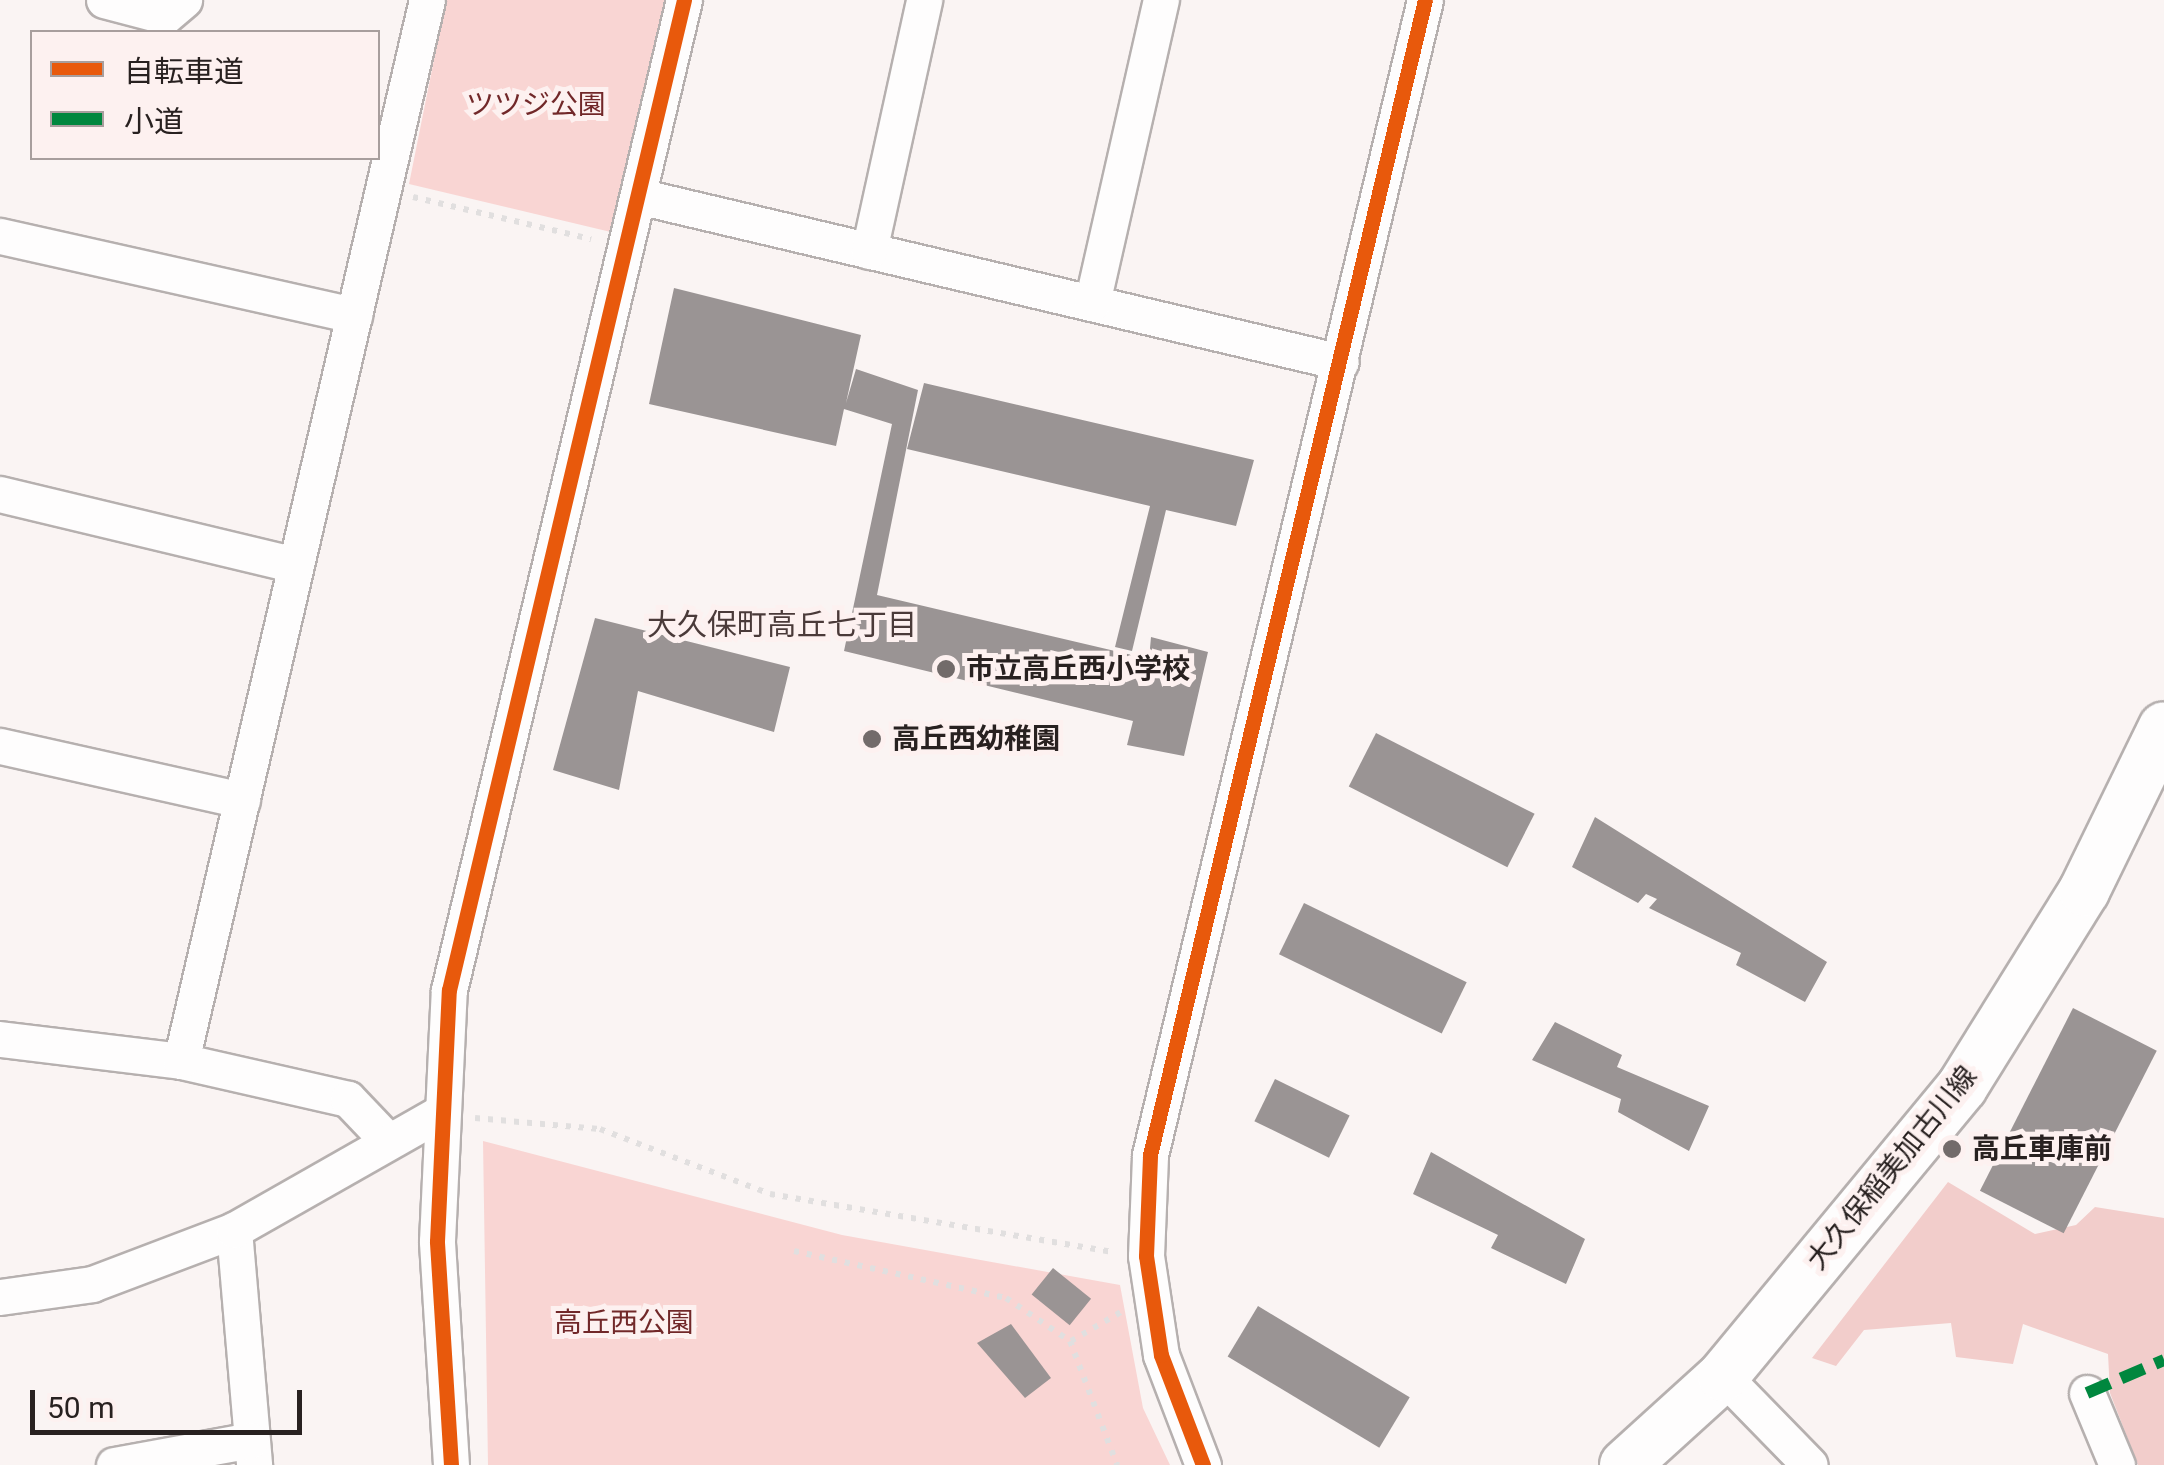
<!DOCTYPE html>
<html>
<head>
<meta charset="utf-8">
<style>
  body { margin:0 }
  #map { position:relative; width:2164px; height:1465px; overflow:hidden; background:#faf4f3; font-family:Roboto,"Noto Sans JP",sans-serif }
  div>[style] { position:absolute }
  .green>* { inset:0; background:#f9d5d3 }
  .forest>* { inset:0; background:#f2cdcb }
  .building>* { inset:0; background:#9a9494; transform-origin:0 0 }
  .path>* { height:6px; margin-top:-3px; transform-origin:0; background:repeating-linear-gradient(90deg,#e1dfdf 0 5px,transparent 0 13px) }
  .roads { filter:drop-shadow(2px 0 #b6b0af) drop-shadow(-2px 0 #b6b0af) drop-shadow(0 2px #b6b0af) drop-shadow(0 -2px #b6b0af) }
  .minor>* { height:35px; margin:-17.5px; padding:0 17.5px; transform-origin:17.5px; border-radius:17.5px; background:#fefdfd }
  .secondary>* { height:50px; margin:-25px; padding:0 25px; transform-origin:25px; border-radius:25px; background:#fefdfd }
  .quiet>* { height:12px; margin-top:-6px; transform-origin:0; background:repeating-linear-gradient(90deg,#00873e 0 25px,transparent 0 37px) }
  .cycleway>* { height:15px; margin:-7.5px; padding:0 7.5px; transform-origin:7.5px; border-radius:7.5px; background:#e8590c }
  .dots>* { width:28px; height:28px; translate:-50% -50%; box-sizing:border-box; border:5px solid #fdf1f0; border-radius:50% }
  span { translate:-50% -50%; white-space:nowrap; text-align:center; line-height:1.15; -webkit-text-stroke:10px #fdf1f0; paint-order:stroke }
  .park-label { font-size:28px; color:#712829 }
  .poi-label { font-size:28px; color:#282120; font-weight:700 }
  .left { translate:0 -50%; text-align:left }
  .street-label { font-size:28px; color:#282120 }
  .neighbourhood-label { font-size:30px; color:#4a3a39 }
  .legend { position:absolute; left:30px; top:30px; width:350px; height:130px; box-sizing:border-box; background:#fdf1f0; border:2px solid #a89e9d; margin:0; padding:12px 18px; list-style:none; font-size:30px; color:#282120 }
  .legend li { display:flex; align-items:center; gap:20px; height:50px }
  .legend b { width:50px; border:2px solid #a89e9d }
  .scale { position:absolute; left:30px; top:1390px; width:272px; height:45px; box-sizing:border-box; border:5px solid #282120; border-top:0; padding-left:12px; font-size:30px; line-height:35px; white-space:nowrap; color:#282120; -webkit-text-stroke:8px #fdf1f0; paint-order:stroke }
</style>
</head>
<body>
<div id="map">
  <div class="green">
    <i style="clip-path:polygon(446px 0,669px 0,615px 233px,409px 184px)"></i>
    <i style="clip-path:polygon(483px 1141px,842px 1235px,1120px 1285px,1143px 1408px,1170px 1465px,488px 1465px)"></i>
  </div>
  <div class="forest">
    <i style="clip-path:polygon(1948px 1182px,2035px 1234px,2076px 1225px,2095px 1207px,2164px 1218px,2164px 1465px,2138px 1465px,2110px 1393px,2108px 1354px,2023px 1324px,2013px 1364px,1956px 1357px,1951px 1323px,1864px 1330px,1836px 1366px,1812px 1358px)"></i>
  </div>
  <div class="building">
    <i style="clip-path:polygon(674px 288px,861px 335px,846px 403px,856px 369px,918px 390px,877px 595px,1149px 659px,1151px 637px,1208px 652px,1184px 756px,1127px 745px,1133px 721px,844px 651px,892px 424px,844px 409px,836px 446px,649px 404px)"></i>
    <i style="clip-path:polygon(924px 383px,1254px 460px,1236px 526px,1166px 510px,1132px 651px,1115px 647px,1150px 506px,907px 449px)"></i>
    <i style="clip-path:polygon(595px 618px,790px 667px,774px 732px,638px 691px,619px 790px,553px 770px)"></i>
    <i style="left:1376px;top:733px;width:178px;height:60px;rotate:27deg"></i>
    <i style="clip-path:polygon(1595px 817px,1827px 962px,1805px 1002px,1736px 965px,1741px 953px,1649px 908px,1657px 899px,1646px 894px,1638px 903px,1572px 867px)"></i>
    <i style="left:1304px;top:903px;width:181px;height:57px;rotate:26deg"></i>
    <i style="left:2073px;top:1008px;width:94px;height:205px;rotate:27deg"></i>
    <i style="clip-path:polygon(1555px 1022px,1622px 1055px,1617px 1067px,1709px 1106px,1689px 1151px,1618px 1112px,1621px 1099px,1532px 1060px)"></i>
    <i style="left:1275px;top:1079px;width:83px;height:47px;rotate:26deg"></i>
    <i style="clip-path:polygon(1431px 1152px,1585px 1239px,1566px 1284px,1491px 1248px,1498px 1235px,1413px 1194px)"></i>
    <i style="left:1053px;top:1268px;width:49px;height:34px;rotate:39deg"></i>
    <i style="left:1258px;top:1306px;width:177px;height:59px;rotate:31deg"></i>
    <i style="clip-path:polygon(1011px 1324px,1051px 1378px,1025px 1398px,977px 1343px)"></i>
  </div>
  <div class="path">
    <i style="left:413px;top:197px;width:183px;rotate:13.3deg"></i>
    <i style="left:475px;top:1118px;width:125px;rotate:5deg"></i>
    <i style="left:600px;top:1129px;width:182px;rotate:20.9deg"></i>
    <i style="left:770px;top:1194px;width:349px;rotate:9.6deg"></i>
    <i style="left:794px;top:1251px;width:217px;rotate:12.5deg"></i>
    <i style="left:1006px;top:1298px;width:77px;rotate:33.9deg"></i>
    <i style="left:1070px;top:1341px;width:133px;rotate:69.2deg"></i>
    <i style="left:1071px;top:1341px;width:58px;rotate:-30.1deg"></i>
  </div>
  <div class="roads">
    <div class="minor">
      <i style="left:104px;top:0;width:63px;rotate:14.7deg"></i>
      <i style="left:165px;top:16px;width:25px;rotate:-40deg"></i>
      <i style="left:638px;top:196px;width:722px;rotate:13.29deg"></i>
      <i style="left:0;top:236px;width:363px;rotate:12.6deg"></i>
      <i style="left:869px;top:251px;width:257px;rotate:-77.6deg"></i>
      <i style="left:1092px;top:303px;width:311px;rotate:-77.2deg"></i>
      <i style="left:0;top:494px;width:304px;rotate:13.5deg"></i>
      <i style="left:0;top:746px;width:248px;rotate:12.6deg"></i>
      <i style="left:0;top:1039px;width:182px;rotate:6.9deg"></i>
      <i style="left:181px;top:1061px;width:171px;rotate:12.8deg"></i>
      <i style="left:348px;top:1099px;width:58px;rotate:46.4deg"></i>
      <i style="left:181px;top:1061px;width:1089px;rotate:-76.95deg"></i>
      <i style="left:234px;top:1230px;width:236px;rotate:85.1deg"></i>
      <i style="left:0;top:1297px;width:93px;rotate:-8deg"></i>
      <i style="left:92px;top:1284px;width:152px;rotate:-20.8deg"></i>
      <i style="left:234px;top:1230px;width:235px;rotate:-29.6deg"></i>
      <i style="left:1723px;top:1376px;width:124px;rotate:45.7deg"></i>
      <i style="left:2087px;top:1393px;width:78px;rotate:67.4deg"></i>
      <i style="left:114px;top:1465px;width:139px;rotate:-10.3deg"></i>
      <i style="left:451px;top:1465px;width:224px;rotate:-93.6deg"></i>
      <i style="left:437px;top:1241px;width:251px;rotate:-87.3deg"></i>
      <i style="left:449px;top:990px;width:1018px;rotate:-76.65deg"></i>
      <i style="left:1203px;top:1465px;width:118px;rotate:-110.9deg"></i>
      <i style="left:1161px;top:1355px;width:100px;rotate:-98.6deg"></i>
      <i style="left:1146px;top:1256px;width:101px;rotate:-87.7deg"></i>
      <i style="left:1150px;top:1155px;width:1187px;rotate:-76.61deg"></i>
    </div>
    <div class="secondary">
      <i style="left:1625px;top:1465px;width:132px;rotate:-42.2deg"></i>
      <i style="left:1723px;top:1376px;width:375px;rotate:-50.4deg"></i>
      <i style="left:1962px;top:1087px;width:231px;rotate:-58.1deg"></i>
      <i style="left:2084px;top:891px;width:182px;rotate:-64deg"></i>
    </div>
  </div>
  <div class="quiet">
    <i style="left:2087px;top:1393px;width:84px;rotate:-23.2deg"></i>
  </div>
  <div class="cycleway">
    <i style="left:451px;top:1465px;width:224px;rotate:-93.6deg"></i>
    <i style="left:437px;top:1241px;width:251px;rotate:-87.3deg"></i>
    <i style="left:449px;top:990px;width:1018px;rotate:-76.65deg"></i>
    <i style="left:1203px;top:1465px;width:118px;rotate:-110.9deg"></i>
    <i style="left:1161px;top:1355px;width:100px;rotate:-98.6deg"></i>
    <i style="left:1146px;top:1256px;width:101px;rotate:-87.7deg"></i>
    <i style="left:1150px;top:1155px;width:1187px;rotate:-76.61deg"></i>
  </div>
  <div class="dots">
    <i style="left:946px;top:669px;background:#726b6a"></i>
    <i style="left:872px;top:739px;background:#726b6a"></i>
    <i style="left:1952px;top:1149px;background:#726b6a"></i>
  </div>
  <div class="park-label">
    <span style="left:536px;top:105px">ツツジ公園</span>
    <span style="left:624px;top:1323px">高丘西公園</span>
  </div>
  <div class="poi-label">
    <span class="left" style="left:966px;top:669px">市立高丘西小学校</span>
    <span class="left" style="left:892px;top:739px">高丘西幼稚園</span>
    <span class="left" style="left:1972px;top:1149px">高丘車庫前</span>
  </div>
  <div class="street-label">
    <span style="left:1892px;top:1168px;rotate:-51deg">大久保稲美加古川線</span>
  </div>
  <div class="neighbourhood-label">
    <span style="left:782px;top:625px">大久保町高丘七丁目</span>
  </div>
  <ul class="legend">
  <li><b style="height:12px;background:#e8590c"></b>自転車道</li>
  <li><b style="height:12px;background:#00873e"></b>小道</li>
  </ul>
  <div class="scale">50 m</div>
</div>
</body>
</html>
